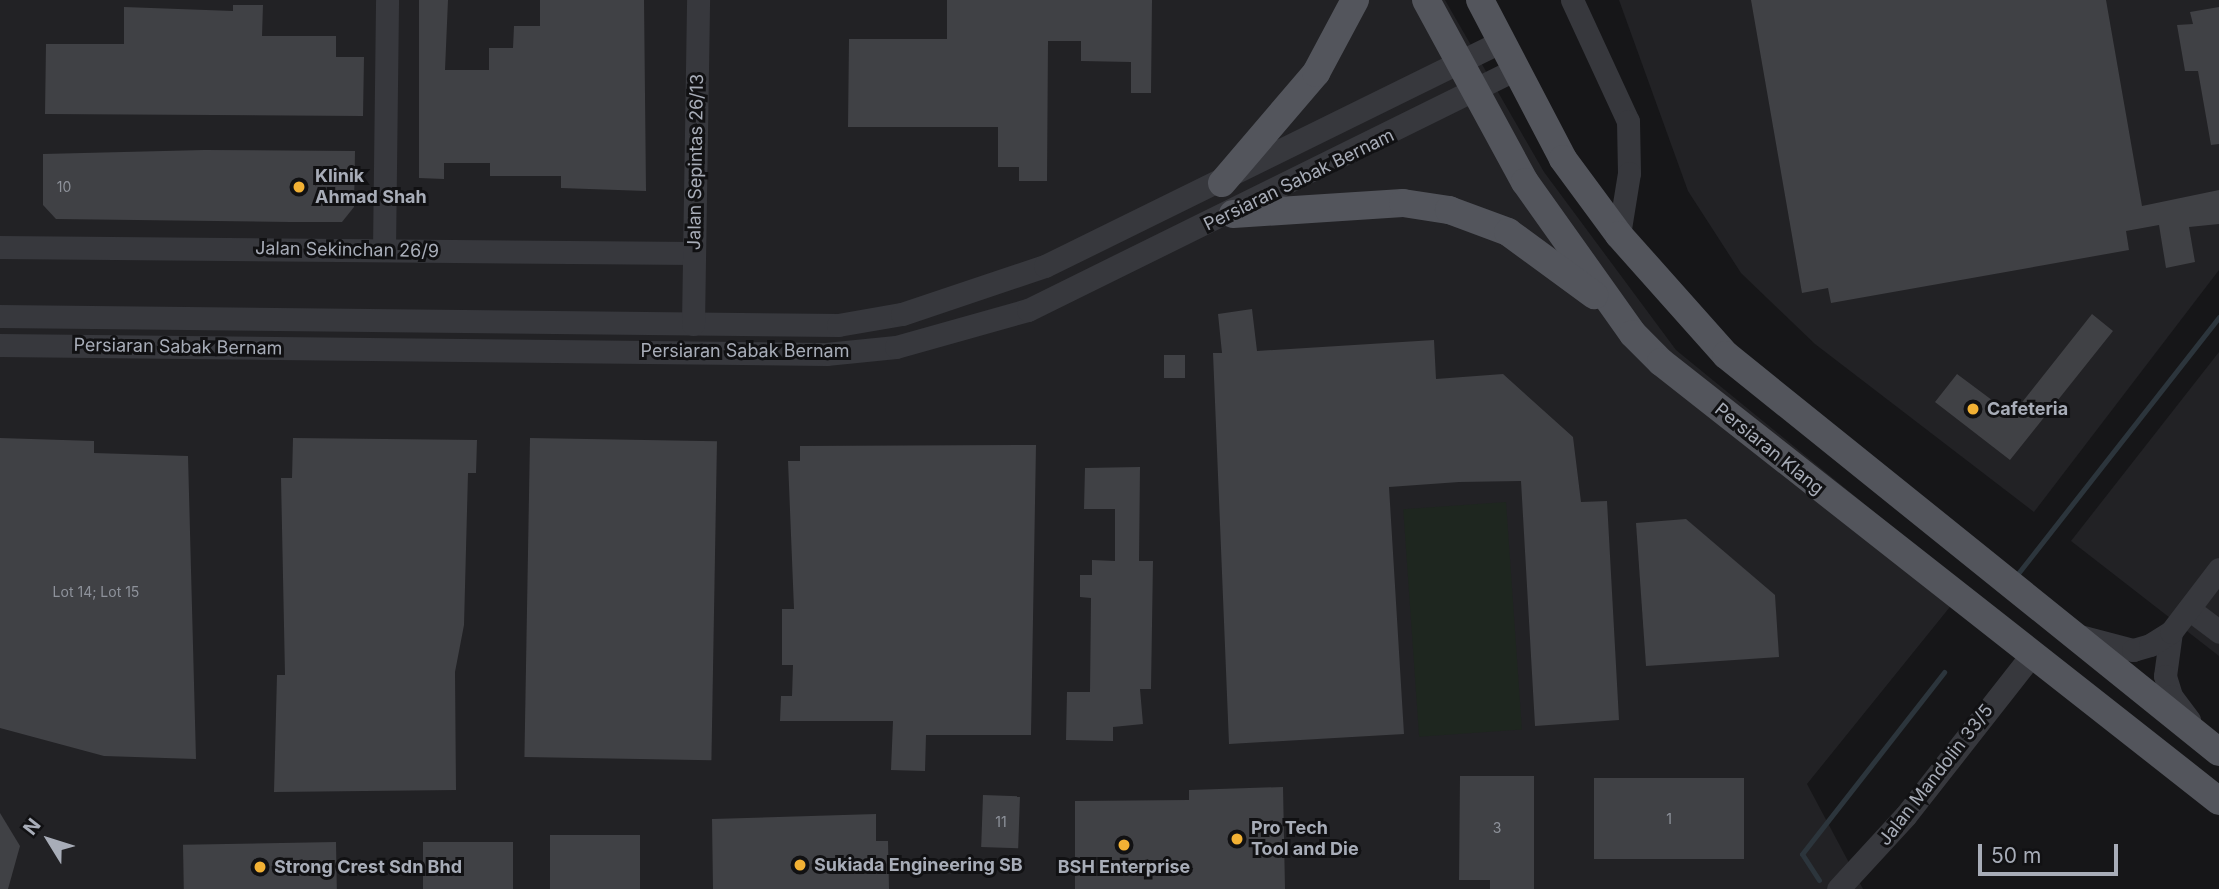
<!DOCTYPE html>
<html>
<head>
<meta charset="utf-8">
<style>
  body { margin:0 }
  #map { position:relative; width:2219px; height:889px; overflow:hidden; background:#161618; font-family:Inter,sans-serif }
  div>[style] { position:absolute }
  .built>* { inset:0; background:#222225 }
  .green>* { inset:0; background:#1e261f; transform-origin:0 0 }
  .stream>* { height:5px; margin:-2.5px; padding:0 2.5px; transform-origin:2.5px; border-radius:2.5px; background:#2c353c }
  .building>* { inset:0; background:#404145; transform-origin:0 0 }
  .minor>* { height:23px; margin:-11.5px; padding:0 11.5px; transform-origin:11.5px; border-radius:11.5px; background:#37383d }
  .major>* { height:28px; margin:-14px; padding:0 14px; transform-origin:14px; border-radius:14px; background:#53555c }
  .dots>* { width:19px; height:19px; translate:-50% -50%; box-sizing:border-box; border:4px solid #111113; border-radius:50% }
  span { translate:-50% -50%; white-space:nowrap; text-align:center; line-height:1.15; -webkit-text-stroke:6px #111113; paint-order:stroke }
  .number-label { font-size:14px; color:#8e929b }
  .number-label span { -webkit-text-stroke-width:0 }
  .street-label { font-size:18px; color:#a8adb8 }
  .poi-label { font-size:18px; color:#a8adb8; font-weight:700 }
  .left { translate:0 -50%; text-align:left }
  .north { position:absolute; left:14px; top:805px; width:70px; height:70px; -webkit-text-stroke:5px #111113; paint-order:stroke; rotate:308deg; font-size:19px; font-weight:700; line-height:28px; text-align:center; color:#a8adb8 }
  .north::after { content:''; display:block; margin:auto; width:24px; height:32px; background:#a8adb8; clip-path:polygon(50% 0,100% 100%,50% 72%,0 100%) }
  .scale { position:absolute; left:1978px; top:844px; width:140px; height:32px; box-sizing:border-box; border:4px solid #a8adb8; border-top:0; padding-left:9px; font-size:21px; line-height:24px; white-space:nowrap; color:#a8adb8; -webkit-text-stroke:5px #111113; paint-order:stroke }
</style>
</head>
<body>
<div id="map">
  <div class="built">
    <i style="clip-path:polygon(0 0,1445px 0,1544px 172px,1676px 350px,1966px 587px,1807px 784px,1863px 889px,0 889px)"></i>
    <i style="clip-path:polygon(1619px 0,2219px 0,2219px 270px,2034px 512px,1815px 344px,1741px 273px,1688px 191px)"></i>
    <i style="clip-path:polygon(2219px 352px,2219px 656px,2071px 541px)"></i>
  </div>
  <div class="green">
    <i style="left:1506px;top:502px;width:228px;height:103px;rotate:86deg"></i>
  </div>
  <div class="stream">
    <i style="left:2016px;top:576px;width:329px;rotate:-51.9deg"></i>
    <i style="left:1819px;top:880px;width:31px;rotate:-123deg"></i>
    <i style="left:1802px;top:854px;width:231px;rotate:-52deg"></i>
  </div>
  <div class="building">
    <i style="clip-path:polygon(419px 0,448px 0,445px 70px,489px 70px,489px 48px,513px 48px,514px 26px,540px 26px,540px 0,644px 0,646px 191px,561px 188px,561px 176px,490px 176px,490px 163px,444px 163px,444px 179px,419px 178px)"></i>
    <i style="clip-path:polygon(947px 0,1152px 0,1151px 93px,1131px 93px,1131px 62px,1081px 61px,1081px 41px,1048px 41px,1047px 181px,1019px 181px,1019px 167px,998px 167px,998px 127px,848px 127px,849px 39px,947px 39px)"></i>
    <i style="clip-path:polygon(1751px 0,2106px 0,2142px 206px,2219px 190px,2219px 224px,2189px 227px,2195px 262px,2166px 268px,2159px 225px,2126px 231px,2129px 250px,1831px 303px,1828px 288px,1802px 293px)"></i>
    <i style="clip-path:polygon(233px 5px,263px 5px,262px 36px,336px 36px,336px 57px,364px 57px,363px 116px,45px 114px,46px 44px,124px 44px,124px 7px,233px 11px)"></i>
    <i style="clip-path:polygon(2219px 7px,2219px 144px,2211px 145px,2198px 71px,2185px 71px,2177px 25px,2193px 24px,2190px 12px)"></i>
    <i style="clip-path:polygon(204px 150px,355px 151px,354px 207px,342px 222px,291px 222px,56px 219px,43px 205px,43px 154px)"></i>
    <i style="clip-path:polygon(1252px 309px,1257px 351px,1434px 340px,1436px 379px,1503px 374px,1573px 437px,1581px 502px,1607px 501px,1619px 720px,1535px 726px,1521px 481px,1459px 482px,1389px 487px,1404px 734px,1229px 744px,1213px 353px,1222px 353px,1218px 314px)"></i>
    <i style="clip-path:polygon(2092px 314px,2113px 331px,2010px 460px,1935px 402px,1957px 374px,2012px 415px)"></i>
    <i style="left:1164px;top:355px;width:21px;height:23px"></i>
    <i style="clip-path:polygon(0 438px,94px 441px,94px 453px,188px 456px,196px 759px,104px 756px,0 728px)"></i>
    <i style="clip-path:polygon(293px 438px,477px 440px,476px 473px,468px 473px,464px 625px,455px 672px,456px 790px,274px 792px,277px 675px,285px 675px,281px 478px,292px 478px)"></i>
    <i style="left:530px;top:438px;width:187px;height:319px;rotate:1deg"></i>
    <i style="clip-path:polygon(1036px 445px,1031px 735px,926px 735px,925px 771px,891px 770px,893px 721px,780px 721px,781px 696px,792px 696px,793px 665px,782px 665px,782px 609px,794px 609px,788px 461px,800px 461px,800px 446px)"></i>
    <i style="clip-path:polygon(1140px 467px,1139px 561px,1153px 561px,1151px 689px,1140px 689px,1143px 724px,1113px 727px,1113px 741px,1066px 740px,1067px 692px,1090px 692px,1091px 598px,1080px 597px,1080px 575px,1092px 575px,1092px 560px,1115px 561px,1115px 509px,1084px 509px,1085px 468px)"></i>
    <i style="clip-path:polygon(1686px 519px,1775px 595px,1779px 657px,1646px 666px,1636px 523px)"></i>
    <i style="clip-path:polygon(1460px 776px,1534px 776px,1534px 889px,1490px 889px,1490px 880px,1459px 880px)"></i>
    <i style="left:1594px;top:778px;width:150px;height:81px"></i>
    <i style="clip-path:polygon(1283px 787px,1285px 889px,1075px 889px,1075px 801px,1189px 800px,1189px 790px)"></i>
    <i style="left:983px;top:795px;width:37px;height:52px;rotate:2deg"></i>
    <i style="clip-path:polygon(0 813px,20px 846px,8px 889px,0 889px)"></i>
    <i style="clip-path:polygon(876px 814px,876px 841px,888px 841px,889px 889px,713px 889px,712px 819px)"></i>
    <i style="left:550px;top:835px;width:90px;height:54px"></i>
    <i style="left:336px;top:842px;width:47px;height:153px;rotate:89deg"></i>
    <i style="left:423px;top:842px;width:90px;height:47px"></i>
  </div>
  <div class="minor">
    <i style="left:1572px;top:0;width:133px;rotate:65.2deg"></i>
    <i style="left:1628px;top:121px;width:52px;rotate:88.9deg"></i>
    <i style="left:1629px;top:173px;width:63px;rotate:99.2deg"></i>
    <i style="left:0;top:247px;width:694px;rotate:0.5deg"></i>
    <i style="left:384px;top:250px;width:250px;rotate:-89.3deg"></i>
    <i style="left:0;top:316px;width:838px;rotate:0.62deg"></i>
    <i style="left:838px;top:325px;width:65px;rotate:-9.8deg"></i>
    <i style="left:902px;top:314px;width:151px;rotate:-18.6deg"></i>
    <i style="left:1045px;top:266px;width:505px;rotate:-26.21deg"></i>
    <i style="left:693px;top:324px;width:324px;rotate:-89.1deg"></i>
    <i style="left:0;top:345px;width:826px;rotate:0.62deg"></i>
    <i style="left:826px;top:354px;width:70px;rotate:-5.7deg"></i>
    <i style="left:896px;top:347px;width:137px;rotate:-15.7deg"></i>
    <i style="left:1028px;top:310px;width:542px;rotate:-26.28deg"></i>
    <i style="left:2189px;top:609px;width:38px;rotate:37deg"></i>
    <i style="left:2171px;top:632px;width:44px;rotate:97.8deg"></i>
    <i style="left:2165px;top:676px;width:21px;rotate:73deg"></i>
    <i style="left:2171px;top:696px;width:30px;rotate:53deg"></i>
    <i style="left:2080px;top:636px;width:55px;rotate:14.8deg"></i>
    <i style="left:2133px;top:650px;width:18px;rotate:-16deg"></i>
    <i style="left:2150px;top:645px;width:25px;rotate:-32deg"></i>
    <i style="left:2171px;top:632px;width:79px;rotate:-52.7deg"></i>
    <i style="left:1838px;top:889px;width:100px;rotate:-47.4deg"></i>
    <i style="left:1906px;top:815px;width:201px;rotate:-51.9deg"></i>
  </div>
  <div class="major">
    <i style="left:1426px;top:0;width:207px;rotate:61.5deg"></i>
    <i style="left:1525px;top:182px;width:186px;rotate:54.6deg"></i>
    <i style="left:1633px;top:334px;width:40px;rotate:45deg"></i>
    <i style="left:1661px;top:362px;width:710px;rotate:38.19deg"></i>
    <i style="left:1480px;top:0;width:179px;rotate:62.4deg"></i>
    <i style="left:1563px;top:159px;width:94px;rotate:53.6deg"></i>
    <i style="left:1619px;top:235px;width:161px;rotate:48.3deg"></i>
    <i style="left:1726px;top:355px;width:633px;rotate:38.84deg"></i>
    <i style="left:1222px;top:183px;width:145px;rotate:-49.5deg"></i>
    <i style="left:1316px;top:73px;width:83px;rotate:-61.9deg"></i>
    <i style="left:1233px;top:214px;width:170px;rotate:-3.7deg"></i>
    <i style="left:1403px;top:203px;width:47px;rotate:8.7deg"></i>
    <i style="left:1449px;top:210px;width:63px;rotate:20.4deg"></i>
    <i style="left:1508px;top:232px;width:107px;rotate:36.2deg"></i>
  </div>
  <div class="dots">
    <i style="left:299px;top:187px;background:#f2b134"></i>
    <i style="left:1973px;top:409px;background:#f2b134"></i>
    <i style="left:1237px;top:839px;background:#f2b134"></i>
    <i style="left:1124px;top:845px;background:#f2b134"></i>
    <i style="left:800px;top:865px;background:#f2b134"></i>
    <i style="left:260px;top:867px;background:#f2b134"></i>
  </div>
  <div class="number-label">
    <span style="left:64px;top:187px">10</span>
    <span style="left:96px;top:592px">Lot 14; Lot 15</span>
    <span style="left:1669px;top:819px">1</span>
    <span style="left:1001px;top:822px">11</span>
    <span style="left:1497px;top:828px">3</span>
  </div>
  <div class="street-label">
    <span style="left:696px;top:162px;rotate:-89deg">Jalan Sepintas 26/13</span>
    <span style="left:1299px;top:180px;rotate:-26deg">Persiaran Sabak Bernam</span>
    <span style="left:347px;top:250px;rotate:1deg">Jalan Sekinchan 26/9</span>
    <span style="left:178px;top:347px;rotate:1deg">Persiaran Sabak Bernam</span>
    <span style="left:745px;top:351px">Persiaran Sabak Bernam</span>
    <span style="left:1769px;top:449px;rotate:39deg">Persiaran Klang</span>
    <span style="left:1936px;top:775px;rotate:-52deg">Jalan Mandolin 33/5</span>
  </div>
  <div class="poi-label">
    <span class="left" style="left:315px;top:187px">Klinik<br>Ahmad Shah</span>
    <span class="left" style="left:1987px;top:409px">Cafeteria</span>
    <span class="left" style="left:1251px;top:839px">Pro Tech<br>Tool and Die</span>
    <span class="left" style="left:814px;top:865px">Sukiada Engineering SB</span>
    <span class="left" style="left:274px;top:867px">Strong Crest Sdn Bhd</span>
    <span style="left:1124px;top:867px">BSH Enterprise</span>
  </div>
  <div class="north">N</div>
  <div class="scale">50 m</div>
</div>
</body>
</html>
